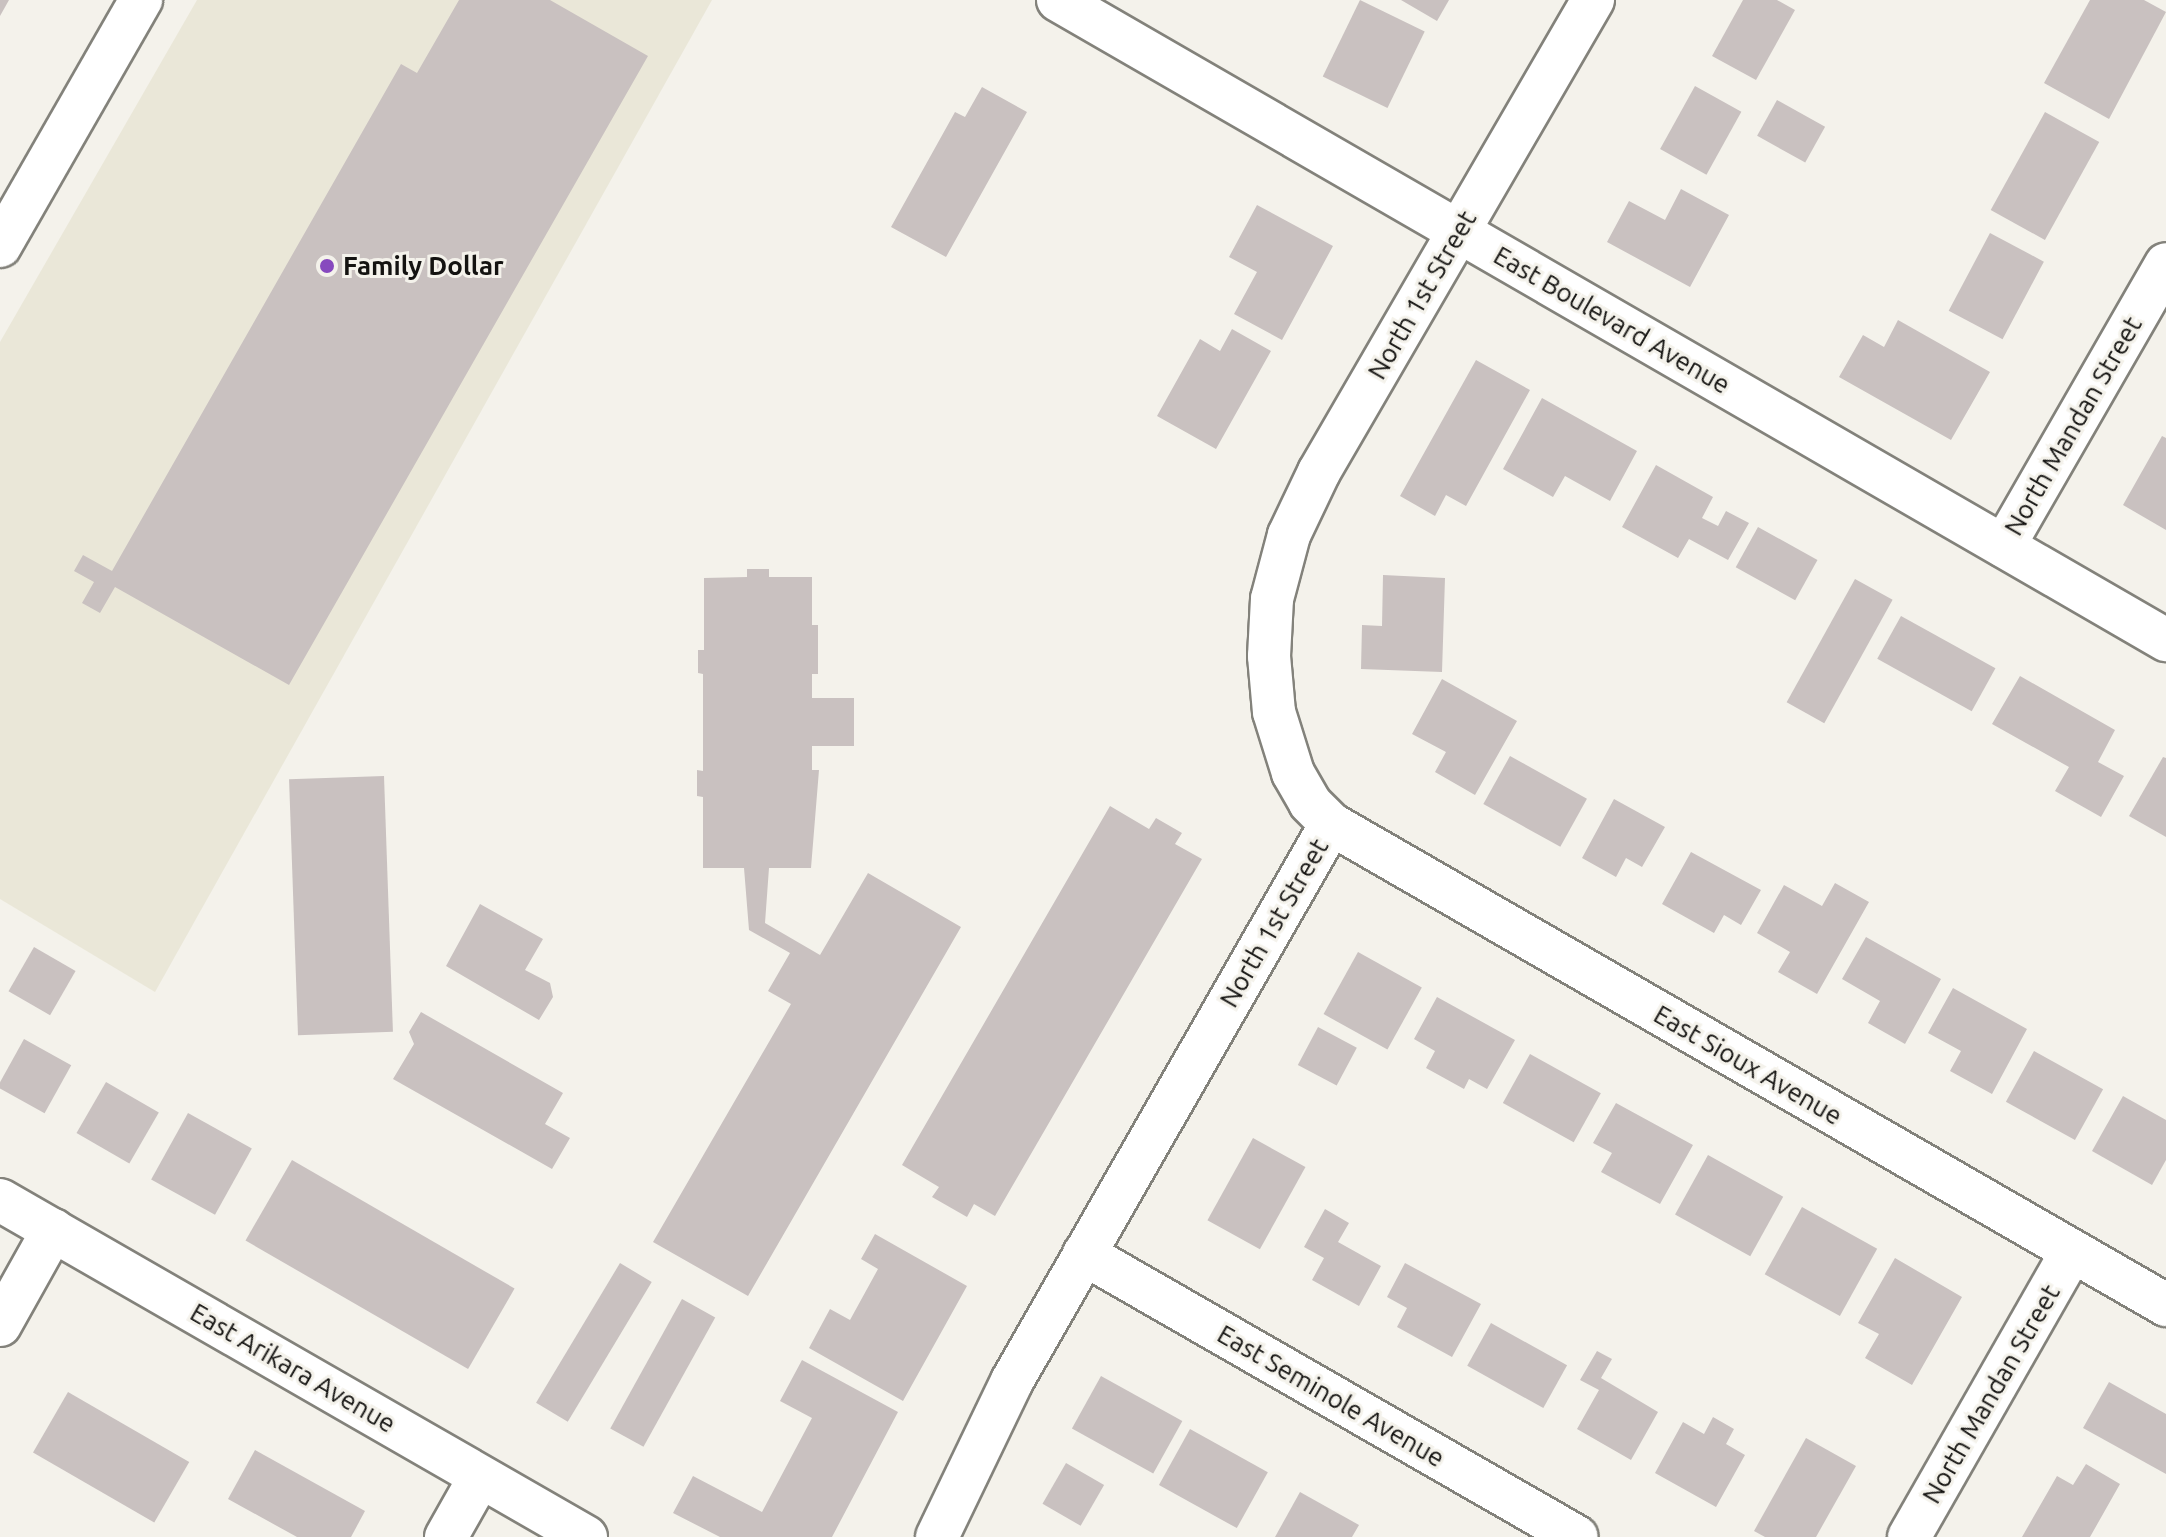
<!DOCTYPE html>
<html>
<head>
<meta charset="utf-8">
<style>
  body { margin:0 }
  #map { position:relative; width:2166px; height:1537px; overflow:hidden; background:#f4f2eb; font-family:Ubuntu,sans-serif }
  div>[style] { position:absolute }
  .built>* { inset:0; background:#eae7d8 }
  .building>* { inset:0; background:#c9c1c0; transform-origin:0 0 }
  .roads { filter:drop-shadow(2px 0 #83827b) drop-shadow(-2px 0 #83827b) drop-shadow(0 2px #83827b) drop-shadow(0 -2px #83827b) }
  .minor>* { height:42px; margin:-21px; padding:0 21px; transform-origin:21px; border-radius:21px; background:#fff }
  .dots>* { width:22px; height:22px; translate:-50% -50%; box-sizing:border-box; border:4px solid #f4f2eb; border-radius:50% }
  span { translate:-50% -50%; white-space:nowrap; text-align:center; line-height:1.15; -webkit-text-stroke:6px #f4f2eb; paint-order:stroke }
  .poi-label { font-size:26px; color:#141311; font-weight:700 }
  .left { translate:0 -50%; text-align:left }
  .street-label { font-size:26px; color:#141311 }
</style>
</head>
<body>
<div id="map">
  <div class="built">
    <i style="clip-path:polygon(197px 0,712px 0,155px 992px,0 899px,0 342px)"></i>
  </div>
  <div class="building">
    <i style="clip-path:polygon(0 0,9px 0,0 16px)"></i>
    <i style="clip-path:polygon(459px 0,550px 0,648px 56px,289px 685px,115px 587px,100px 613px,82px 603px,94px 582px,74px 571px,83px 555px,112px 571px,401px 64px,417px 73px)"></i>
    <i style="left:1360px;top:0;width:72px;height:85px;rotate:26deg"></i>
    <i style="clip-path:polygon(1401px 0,1449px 0,1437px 21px)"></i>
    <i style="clip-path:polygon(1743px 0,1777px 0,1795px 10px,1756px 80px,1712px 56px)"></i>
    <i style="clip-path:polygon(2090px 0,2144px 0,2166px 12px,2109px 119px,2044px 83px)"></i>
    <i style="left:1695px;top:86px;width:53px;height:72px;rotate:29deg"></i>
    <i style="clip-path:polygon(982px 87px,1027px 112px,946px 257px,891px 227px,955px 112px,965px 117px)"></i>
    <i style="left:1777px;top:100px;width:55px;height:41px;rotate:29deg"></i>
    <i style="left:2045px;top:112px;width:62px;height:112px;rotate:29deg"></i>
    <i style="clip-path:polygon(1681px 189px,1729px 215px,1690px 287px,1607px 242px,1629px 201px,1665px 220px)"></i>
    <i style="clip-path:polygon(1257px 205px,1333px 246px,1282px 340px,1234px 314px,1257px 272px,1229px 257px)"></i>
    <i style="left:1990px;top:233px;width:61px;height:88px;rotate:28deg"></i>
    <i style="clip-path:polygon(1898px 320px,1990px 372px,1951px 440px,1839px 377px,1863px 335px,1884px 347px)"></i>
    <i style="clip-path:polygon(1232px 329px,1271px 351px,1216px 449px,1157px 416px,1200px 339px,1220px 351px)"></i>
    <i style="clip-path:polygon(1476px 360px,1530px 390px,1466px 506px,1446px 495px,1435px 516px,1400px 496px)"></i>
    <i style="clip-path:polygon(1542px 398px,1637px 451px,1610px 501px,1565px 476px,1553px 497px,1503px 469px)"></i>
    <i style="clip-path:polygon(2162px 436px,2166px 438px,2166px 530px,2123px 505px)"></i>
    <i style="clip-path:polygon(1656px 465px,1713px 497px,1702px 518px,1718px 526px,1726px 511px,1749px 523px,1728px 560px,1689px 539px,1678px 558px,1622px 527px)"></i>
    <i style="left:1758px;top:527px;width:68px;height:46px;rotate:29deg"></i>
    <i style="clip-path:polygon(747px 569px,769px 569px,769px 577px,812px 577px,812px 625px,818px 625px,818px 674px,812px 674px,812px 698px,854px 698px,854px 746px,812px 746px,812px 770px,819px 770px,811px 868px,769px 868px,765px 923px,820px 955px,868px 873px,961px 927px,748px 1296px,653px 1242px,791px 1004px,768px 991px,790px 953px,749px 930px,744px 868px,703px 868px,703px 797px,697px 796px,697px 770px,703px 771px,703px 674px,698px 673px,698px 650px,704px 650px,704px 578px,747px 577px)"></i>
    <i style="clip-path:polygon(1383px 575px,1445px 578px,1442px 672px,1361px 669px,1362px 625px,1382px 626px)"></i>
    <i style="left:1855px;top:579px;width:43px;height:141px;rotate:29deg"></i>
    <i style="left:1901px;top:616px;width:108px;height:49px;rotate:29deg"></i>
    <i style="clip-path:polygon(2020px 676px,2115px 730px,2098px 762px,2124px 776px,2101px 817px,2055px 791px,2069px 767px,1992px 724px)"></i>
    <i style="clip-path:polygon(1442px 679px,1517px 721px,1475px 795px,1435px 772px,1446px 752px,1412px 734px)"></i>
    <i style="left:1510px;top:756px;width:88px;height:55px;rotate:29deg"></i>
    <i style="clip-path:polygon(2163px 757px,2166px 758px,2166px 837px,2129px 816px)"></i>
    <i style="left:384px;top:776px;width:256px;height:95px;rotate:88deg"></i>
    <i style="clip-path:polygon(1614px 799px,1665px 827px,1642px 867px,1626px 858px,1616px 877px,1582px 858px)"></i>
    <i style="clip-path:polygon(1110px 806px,1149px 829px,1156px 818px,1182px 833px,1175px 844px,1202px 859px,995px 1216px,974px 1204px,967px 1217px,932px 1197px,939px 1187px,902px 1165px)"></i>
    <i style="clip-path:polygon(1691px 852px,1761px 890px,1741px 925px,1724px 915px,1714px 933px,1662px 904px)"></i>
    <i style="clip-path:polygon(1835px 883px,1869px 902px,1817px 994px,1778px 972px,1790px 952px,1757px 933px,1784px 885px,1822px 906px)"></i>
    <i style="clip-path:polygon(480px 904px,543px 939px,525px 970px,550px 983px,553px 997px,539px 1020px,446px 966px)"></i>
    <i style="clip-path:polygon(1866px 937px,1941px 979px,1905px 1044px,1868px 1023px,1880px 1001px,1842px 979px)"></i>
    <i style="left:34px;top:947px;width:48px;height:51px;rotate:30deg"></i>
    <i style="left:1358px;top:952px;width:73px;height:71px;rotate:29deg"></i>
    <i style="clip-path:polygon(1953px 988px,2027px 1029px,1992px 1094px,1950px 1071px,1961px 1051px,1928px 1033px)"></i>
    <i style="clip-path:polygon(1437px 997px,1515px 1040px,1487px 1089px,1469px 1079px,1464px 1089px,1426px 1068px,1435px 1051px,1414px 1039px)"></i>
    <i style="clip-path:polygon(421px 1012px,563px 1093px,545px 1124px,570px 1138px,552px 1169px,393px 1079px,414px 1044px,409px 1032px)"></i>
    <i style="left:1318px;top:1027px;width:44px;height:43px;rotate:28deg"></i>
    <i style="left:24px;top:1039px;width:54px;height:55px;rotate:29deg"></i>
    <i style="left:2034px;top:1051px;width:79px;height:58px;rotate:29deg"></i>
    <i style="left:1530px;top:1054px;width:81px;height:56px;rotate:29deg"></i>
    <i style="left:106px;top:1082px;width:61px;height:59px;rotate:30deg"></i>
    <i style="clip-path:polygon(2123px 1096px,2166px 1120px,2166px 1160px,2152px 1185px,2092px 1151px)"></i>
    <i style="clip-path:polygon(1616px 1103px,1693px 1145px,1660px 1204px,1601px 1172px,1612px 1153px,1593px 1143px)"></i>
    <i style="left:188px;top:1113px;width:73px;height:76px;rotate:29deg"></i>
    <i style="left:1253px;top:1138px;width:60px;height:94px;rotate:29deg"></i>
    <i style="left:1708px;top:1155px;width:86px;height:68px;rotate:29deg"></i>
    <i style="left:292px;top:1160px;width:257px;height:93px;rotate:30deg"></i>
    <i style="left:1802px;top:1207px;width:86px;height:77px;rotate:29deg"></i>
    <i style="clip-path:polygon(1325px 1209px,1349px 1223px,1338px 1242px,1381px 1266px,1359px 1306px,1312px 1280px,1324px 1258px,1304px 1247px)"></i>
    <i style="clip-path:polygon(875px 1234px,967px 1286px,903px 1401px,809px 1348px,830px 1309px,850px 1320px,878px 1269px,861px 1259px)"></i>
    <i style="clip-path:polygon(1895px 1258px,1962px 1297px,1912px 1385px,1865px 1358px,1879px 1334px,1858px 1323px)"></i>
    <i style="left:620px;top:1263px;width:37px;height:163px;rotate:31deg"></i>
    <i style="clip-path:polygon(1405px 1263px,1481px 1304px,1452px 1357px,1397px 1327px,1407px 1308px,1387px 1297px)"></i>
    <i style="left:682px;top:1299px;width:38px;height:148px;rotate:29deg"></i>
    <i style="left:1491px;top:1323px;width:87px;height:49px;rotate:29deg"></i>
    <i style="clip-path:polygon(1597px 1351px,1612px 1359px,1601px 1378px,1658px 1412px,1631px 1460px,1577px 1429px,1599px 1390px,1580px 1380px)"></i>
    <i style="clip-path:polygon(802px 1360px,898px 1412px,832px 1537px,720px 1537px,673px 1513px,693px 1476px,762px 1512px,812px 1418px,780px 1401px)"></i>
    <i style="left:1101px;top:1376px;width:93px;height:60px;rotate:29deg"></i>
    <i style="clip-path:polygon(2109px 1382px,2166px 1414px,2166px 1474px,2083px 1428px)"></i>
    <i style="left:68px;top:1392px;width:140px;height:70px;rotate:30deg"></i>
    <i style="clip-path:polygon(1713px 1417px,1734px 1429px,1726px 1444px,1745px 1455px,1716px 1507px,1655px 1473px,1683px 1422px,1704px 1434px)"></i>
    <i style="left:1190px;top:1429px;width:89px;height:64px;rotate:29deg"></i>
    <i style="clip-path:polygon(1806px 1438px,1856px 1466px,1816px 1537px,1765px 1537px,1754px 1531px)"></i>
    <i style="clip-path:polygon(255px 1450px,365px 1511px,351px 1537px,297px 1537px,228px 1499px)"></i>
    <i style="left:1066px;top:1463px;width:44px;height:47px;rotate:30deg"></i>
    <i style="clip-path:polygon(2086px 1464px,2120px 1484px,2090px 1537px,2022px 1537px,2057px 1476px,2073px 1485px)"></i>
    <i style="clip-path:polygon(1300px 1492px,1359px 1525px,1352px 1537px,1275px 1537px)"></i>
  </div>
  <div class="roads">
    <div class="minor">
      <i style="left:1058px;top:0;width:1280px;rotate:30.01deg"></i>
      <i style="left:1593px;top:0;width:546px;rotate:120.14deg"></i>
      <i style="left:1319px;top:472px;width:70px;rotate:115.5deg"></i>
      <i style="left:1289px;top:535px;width:66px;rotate:104.9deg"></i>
      <i style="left:1272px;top:599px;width:57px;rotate:93deg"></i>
      <i style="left:1269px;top:656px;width:56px;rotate:84.9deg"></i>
      <i style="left:1274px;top:712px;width:64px;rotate:72.7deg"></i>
      <i style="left:1293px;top:773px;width:34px;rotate:60deg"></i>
      <i style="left:1310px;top:803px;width:30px;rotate:45deg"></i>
      <i style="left:1331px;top:824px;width:964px;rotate:29.94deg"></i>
      <i style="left:0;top:246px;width:284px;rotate:-60.2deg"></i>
      <i style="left:2004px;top:546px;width:325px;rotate:-60.1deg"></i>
      <i style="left:0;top:1200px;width:676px;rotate:29.9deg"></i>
      <i style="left:1084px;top:1254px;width:568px;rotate:29.86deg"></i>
      <i style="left:0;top:1325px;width:109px;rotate:-60.8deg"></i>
      <i style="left:446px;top:1537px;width:69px;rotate:-60.5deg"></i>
      <i style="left:937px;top:1537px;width:173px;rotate:-64.3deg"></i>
      <i style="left:1012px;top:1381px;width:642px;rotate:-60.2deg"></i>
      <i style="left:1909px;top:1537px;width:329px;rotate:-60.3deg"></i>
    </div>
  </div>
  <div class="dots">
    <i style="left:327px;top:266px;background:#8749be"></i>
  </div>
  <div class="poi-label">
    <span class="left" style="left:343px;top:266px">Family Dollar</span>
  </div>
  <div class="street-label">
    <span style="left:1422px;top:295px;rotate:-60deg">North 1st Street</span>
    <span style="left:1612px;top:320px;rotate:30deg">East Boulevard Avenue</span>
    <span style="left:2073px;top:426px;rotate:-60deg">North Mandan Street</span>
    <span style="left:1274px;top:923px;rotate:-60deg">North 1st Street</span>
    <span style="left:1748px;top:1065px;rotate:30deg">East Sioux Avenue</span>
    <span style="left:293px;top:1368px;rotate:30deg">East Arikara Avenue</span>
    <span style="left:1991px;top:1394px;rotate:-60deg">North Mandan Street</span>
    <span style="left:1331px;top:1396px;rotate:30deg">East Seminole Avenue</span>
  </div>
</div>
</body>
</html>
